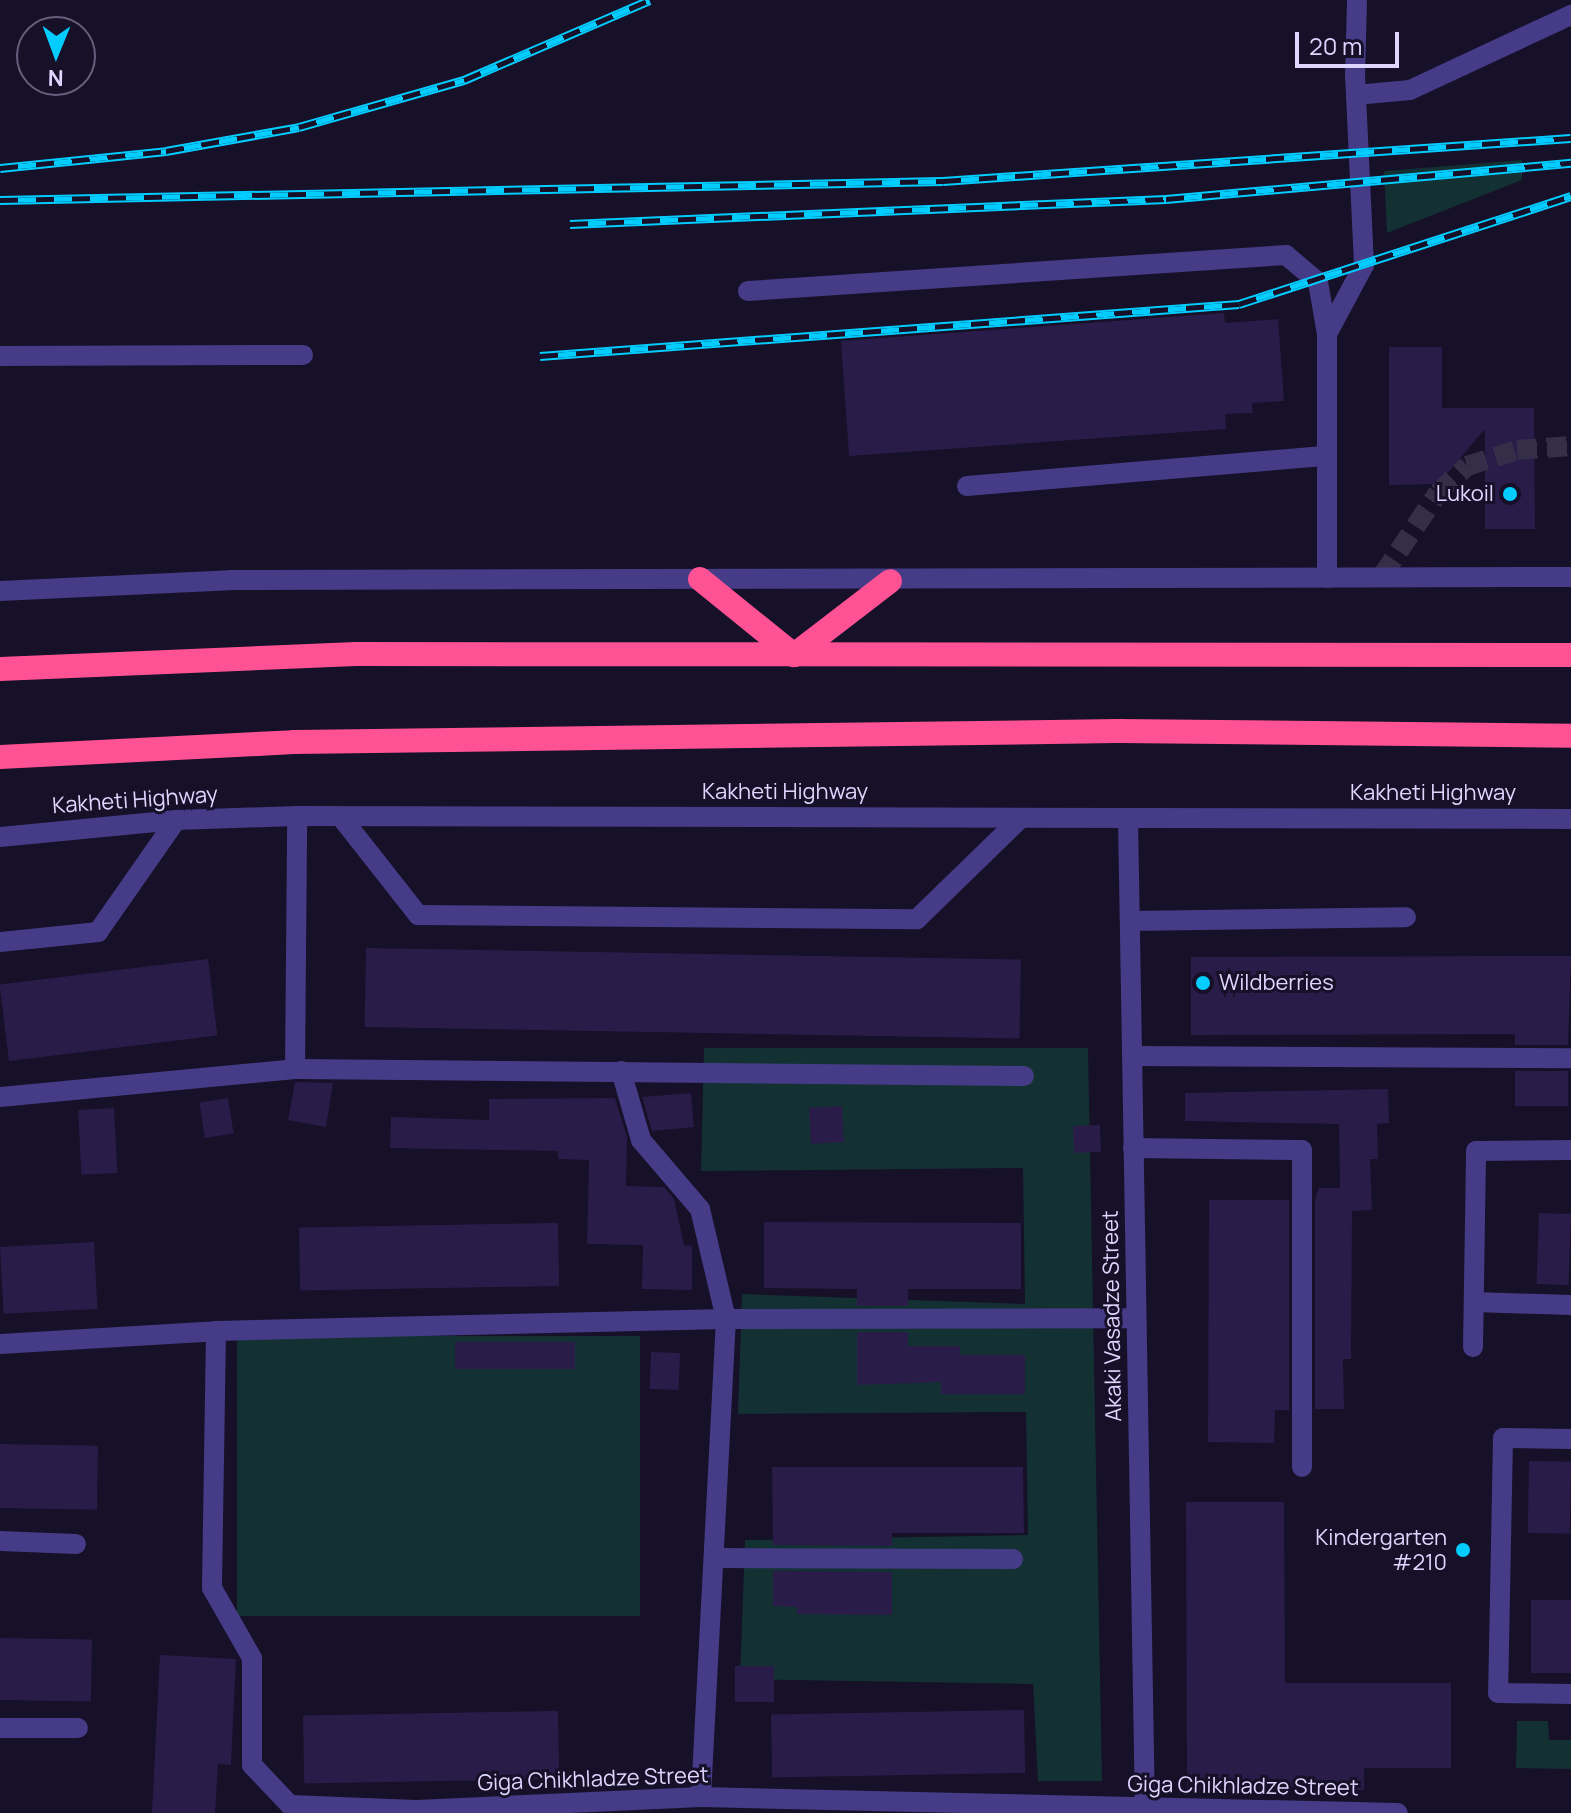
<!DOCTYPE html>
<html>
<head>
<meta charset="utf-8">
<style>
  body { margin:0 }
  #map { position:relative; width:1571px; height:1813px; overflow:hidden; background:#161028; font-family:Manrope,sans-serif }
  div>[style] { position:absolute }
  .green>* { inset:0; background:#133032; transform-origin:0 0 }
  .building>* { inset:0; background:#291c49; transform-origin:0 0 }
  .minor-tunnel>* { height:20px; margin-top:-10px; transform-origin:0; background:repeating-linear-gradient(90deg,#342e48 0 20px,transparent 0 30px) }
  .minor>* { height:20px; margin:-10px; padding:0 10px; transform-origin:10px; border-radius:10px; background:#453b86 }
  .highway>* { height:24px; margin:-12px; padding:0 12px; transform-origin:12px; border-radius:12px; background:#fe5294 }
  .rail>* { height:9px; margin-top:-4.5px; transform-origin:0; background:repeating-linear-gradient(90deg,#161028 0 18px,#03cdfe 0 36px); box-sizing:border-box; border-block:2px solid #03cdfe }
  .dots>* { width:22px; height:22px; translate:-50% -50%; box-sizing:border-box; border:4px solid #161028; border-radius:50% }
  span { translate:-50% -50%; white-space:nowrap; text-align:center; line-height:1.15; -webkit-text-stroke:6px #161028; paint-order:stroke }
  .poi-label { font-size:22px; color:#dfd6ff }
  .right { translate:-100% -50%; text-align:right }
  .left { translate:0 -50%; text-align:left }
  .street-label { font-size:22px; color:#dfd6ff }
  .north { position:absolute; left:16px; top:16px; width:80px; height:80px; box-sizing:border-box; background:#161028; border:2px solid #665f7e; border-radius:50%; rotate:181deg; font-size:22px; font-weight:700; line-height:32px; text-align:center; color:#dfd6ff }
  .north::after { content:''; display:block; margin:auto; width:28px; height:36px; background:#03cdfe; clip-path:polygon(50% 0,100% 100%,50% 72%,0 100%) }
  .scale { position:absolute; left:1295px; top:32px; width:104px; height:36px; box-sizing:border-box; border:4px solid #dfd6ff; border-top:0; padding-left:10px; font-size:24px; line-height:28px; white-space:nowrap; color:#dfd6ff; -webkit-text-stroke:6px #161028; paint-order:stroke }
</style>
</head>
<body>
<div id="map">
  <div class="green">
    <i style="clip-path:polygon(1522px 160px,1522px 180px,1387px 233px,1384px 171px)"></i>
    <i style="clip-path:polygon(704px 1048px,1088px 1048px,1102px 1781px,1038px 1781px,1033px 1684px,740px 1679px,745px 1540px,1028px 1535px,1026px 1412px,738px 1414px,742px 1294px,1025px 1304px,1023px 1168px,701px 1171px)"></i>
    <i style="left:640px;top:1336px;width:280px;height:403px;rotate:90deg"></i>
    <i style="clip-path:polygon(1517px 1721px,1548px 1721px,1549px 1740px,1571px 1740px,1571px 1769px,1516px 1768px)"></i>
  </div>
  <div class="building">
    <i style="clip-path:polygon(1224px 313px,1225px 323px,1278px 319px,1284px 401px,1252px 403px,1253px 413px,1225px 414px,1226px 429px,849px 456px,841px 341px)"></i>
    <i style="clip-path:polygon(1389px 347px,1442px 347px,1442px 408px,1534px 408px,1535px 529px,1485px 529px,1485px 429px,1438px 484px,1389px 485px)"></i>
    <i style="left:366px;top:948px;width:655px;height:79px;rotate:1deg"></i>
    <i style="clip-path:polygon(1571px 956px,1568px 1045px,1515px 1045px,1515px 1034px,1191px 1035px,1191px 957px)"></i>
    <i style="left:208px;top:959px;width:77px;height:210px;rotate:83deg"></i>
    <i style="left:1515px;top:1071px;width:53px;height:35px"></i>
    <i style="clip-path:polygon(295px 1082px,333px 1083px,326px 1127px,288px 1120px)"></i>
    <i style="clip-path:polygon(1388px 1089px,1389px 1123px,1377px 1124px,1378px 1159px,1370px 1159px,1372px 1210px,1352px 1211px,1351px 1359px,1343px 1359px,1344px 1409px,1315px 1409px,1315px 1200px,1319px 1188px,1340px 1188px,1339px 1124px,1185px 1121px,1185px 1093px)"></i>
    <i style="clip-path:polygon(691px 1093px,694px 1127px,652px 1131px,642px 1097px)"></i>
    <i style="left:228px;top:1098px;width:36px;height:29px;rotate:81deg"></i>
    <i style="clip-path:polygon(615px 1098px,627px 1137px,626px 1186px,664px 1187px,674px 1199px,684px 1245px,692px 1246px,692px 1290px,642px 1289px,643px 1245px,587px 1244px,589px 1160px,558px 1159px,558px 1151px,390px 1148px,391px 1117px,489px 1120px,489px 1099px)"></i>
    <i style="left:842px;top:1106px;width:36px;height:33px;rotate:87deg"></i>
    <i style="left:114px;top:1108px;width:65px;height:36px;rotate:87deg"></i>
    <i style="left:1100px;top:1125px;width:27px;height:27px;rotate:88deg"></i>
    <i style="clip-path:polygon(1209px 1200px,1289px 1200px,1289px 1410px,1275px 1410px,1274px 1443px,1208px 1442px)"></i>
    <i style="left:1539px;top:1213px;width:32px;height:71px;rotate:2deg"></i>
    <i style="clip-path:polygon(764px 1222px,1021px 1223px,1021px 1289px,908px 1289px,908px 1306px,857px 1306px,857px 1289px,764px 1288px)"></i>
    <i style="left:558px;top:1223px;width:63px;height:259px;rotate:89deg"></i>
    <i style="left:94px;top:1242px;width:67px;height:94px;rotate:87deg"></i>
    <i style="clip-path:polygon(857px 1332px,908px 1332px,908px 1346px,960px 1346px,960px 1355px,1025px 1355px,1025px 1394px,941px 1394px,941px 1382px,857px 1385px)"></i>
    <i style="left:575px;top:1342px;width:27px;height:120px;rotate:90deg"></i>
    <i style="left:651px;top:1352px;width:29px;height:37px;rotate:2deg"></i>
    <i style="left:0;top:1444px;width:98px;height:64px;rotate:1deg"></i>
    <i style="left:1529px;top:1461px;width:42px;height:72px;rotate:1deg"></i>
    <i style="clip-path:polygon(772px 1467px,1023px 1467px,1024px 1533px,892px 1533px,892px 1546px,773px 1545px)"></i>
    <i style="clip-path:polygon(1186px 1502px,1284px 1502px,1285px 1683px,1451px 1683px,1451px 1768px,1364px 1768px,1364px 1790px,1187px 1791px)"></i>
    <i style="clip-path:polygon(773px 1571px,892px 1572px,892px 1615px,797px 1614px,797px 1607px,773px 1606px)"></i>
    <i style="left:1531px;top:1600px;width:40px;height:73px"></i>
    <i style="left:0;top:1638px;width:92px;height:62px;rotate:1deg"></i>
    <i style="clip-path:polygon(160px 1655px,236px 1659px,231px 1765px,218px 1764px,215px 1813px,152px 1813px)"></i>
    <i style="left:735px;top:1666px;width:39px;height:36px"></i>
    <i style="left:1024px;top:1710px;width:63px;height:253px;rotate:89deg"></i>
    <i style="left:558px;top:1711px;width:68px;height:255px;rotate:89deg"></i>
  </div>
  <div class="minor-tunnel">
    <i style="left:1382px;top:576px;width:100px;rotate:-56deg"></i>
    <i style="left:1438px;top:493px;width:40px;rotate:-43deg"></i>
    <i style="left:1467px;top:466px;width:52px;rotate:-17.7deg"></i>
    <i style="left:1517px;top:450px;width:54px;rotate:-4.2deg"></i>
  </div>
  <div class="minor">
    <i style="left:1356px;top:95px;width:54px;rotate:-5.3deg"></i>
    <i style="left:1410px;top:90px;width:178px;rotate:-25deg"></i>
    <i style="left:748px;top:291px;width:539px;rotate:-3.83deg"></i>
    <i style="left:1286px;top:255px;width:42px;rotate:40.2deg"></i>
    <i style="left:1318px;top:282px;width:53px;rotate:80.2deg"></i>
    <i style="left:1327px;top:334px;width:244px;rotate:90deg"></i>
    <i style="left:1327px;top:334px;width:78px;rotate:-61.8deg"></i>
    <i style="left:1364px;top:265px;width:188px;rotate:-92.7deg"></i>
    <i style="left:1355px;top:77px;width:77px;rotate:-88.5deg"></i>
    <i style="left:0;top:356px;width:303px;rotate:-0.2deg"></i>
    <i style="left:967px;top:486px;width:361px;rotate:-4.8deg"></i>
    <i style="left:0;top:591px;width:230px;rotate:-2.7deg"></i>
    <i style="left:230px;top:580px;width:1341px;rotate:-0.13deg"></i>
    <i style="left:341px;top:817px;width:125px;rotate:51.8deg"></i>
    <i style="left:418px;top:915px;width:499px;rotate:0.5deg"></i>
    <i style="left:917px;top:919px;width:145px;rotate:-44.2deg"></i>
    <i style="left:1128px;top:818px;width:995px;rotate:89.02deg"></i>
    <i style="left:0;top:837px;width:177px;rotate:-5.5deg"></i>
    <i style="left:176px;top:820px;width:121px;rotate:-1.9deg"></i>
    <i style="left:297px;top:816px;width:1274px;rotate:0.13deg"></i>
    <i style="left:1130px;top:921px;width:276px;rotate:-0.8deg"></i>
    <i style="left:0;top:942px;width:99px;rotate:-5.8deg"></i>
    <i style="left:98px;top:932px;width:136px;rotate:-55.1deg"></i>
    <i style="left:1132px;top:1056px;width:439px;rotate:0.3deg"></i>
    <i style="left:295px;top:1069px;width:253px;rotate:-89.5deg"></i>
    <i style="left:621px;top:1071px;width:72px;rotate:73.8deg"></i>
    <i style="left:641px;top:1140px;width:91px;rotate:49.5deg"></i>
    <i style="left:700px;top:1209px;width:113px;rotate:76.7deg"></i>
    <i style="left:726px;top:1319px;width:479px;rotate:93deg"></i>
    <i style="left:0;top:1097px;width:296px;rotate:-5.4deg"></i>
    <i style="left:295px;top:1069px;width:729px;rotate:0.55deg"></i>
    <i style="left:1133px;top:1148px;width:169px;rotate:0.7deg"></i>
    <i style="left:1302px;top:1150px;width:317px;rotate:90deg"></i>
    <i style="left:1474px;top:1302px;width:97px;rotate:1.8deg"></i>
    <i style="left:216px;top:1331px;width:257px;rotate:90.9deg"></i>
    <i style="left:212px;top:1588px;width:81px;rotate:60.3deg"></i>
    <i style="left:252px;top:1658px;width:107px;rotate:90deg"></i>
    <i style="left:252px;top:1765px;width:55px;rotate:46.5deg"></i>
    <i style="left:290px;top:1805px;width:126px;rotate:2.3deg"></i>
    <i style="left:416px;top:1810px;width:285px;rotate:-2.6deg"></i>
    <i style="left:701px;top:1797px;width:697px;rotate:1.32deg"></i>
    <i style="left:0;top:1344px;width:216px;rotate:-3.4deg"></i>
    <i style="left:216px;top:1331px;width:510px;rotate:-1.35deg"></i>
    <i style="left:726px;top:1319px;width:410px;rotate:-0.1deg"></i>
    <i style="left:1473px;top:1347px;width:196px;rotate:-89.1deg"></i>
    <i style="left:1476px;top:1151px;width:95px;rotate:-0.6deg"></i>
    <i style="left:1571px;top:1439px;width:68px;rotate:-179.2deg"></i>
    <i style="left:1503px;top:1438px;width:255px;rotate:91.1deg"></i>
    <i style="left:1498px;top:1693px;width:73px;rotate:0.8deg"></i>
    <i style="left:0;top:1541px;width:76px;rotate:2.3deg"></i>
    <i style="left:714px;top:1558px;width:299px;rotate:0.2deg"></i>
    <i style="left:0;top:1728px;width:78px"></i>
  </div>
  <div class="highway">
    <i style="left:700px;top:579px;width:121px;rotate:39deg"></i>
    <i style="left:794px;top:655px;width:121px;rotate:-37.6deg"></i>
    <i style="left:0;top:669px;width:356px;rotate:-2.4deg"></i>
    <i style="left:356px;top:654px;width:1215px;rotate:0.05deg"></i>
    <i style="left:0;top:757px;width:294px;rotate:-2.9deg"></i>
    <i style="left:294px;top:742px;width:824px;rotate:-0.76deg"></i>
    <i style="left:1118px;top:731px;width:453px;rotate:0.6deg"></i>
  </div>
  <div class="rail">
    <i style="left:0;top:168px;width:167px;rotate:-5.8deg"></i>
    <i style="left:166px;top:151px;width:135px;rotate:-10.2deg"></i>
    <i style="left:299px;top:127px;width:172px;rotate:-15.9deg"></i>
    <i style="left:464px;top:80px;width:202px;rotate:-23.3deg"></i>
    <i style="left:0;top:200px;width:943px;rotate:-1.15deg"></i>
    <i style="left:943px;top:181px;width:629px;rotate:-3.92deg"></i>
    <i style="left:570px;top:224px;width:597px;rotate:-2.4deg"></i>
    <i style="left:1166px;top:199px;width:407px;rotate:-5.1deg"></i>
    <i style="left:540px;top:356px;width:701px;rotate:-4.25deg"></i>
    <i style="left:1239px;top:304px;width:349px;rotate:-18deg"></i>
  </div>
  <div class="dots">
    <i style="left:1510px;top:494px;background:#03cdfe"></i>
    <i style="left:1203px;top:983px;background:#03cdfe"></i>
    <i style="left:1463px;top:1550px;background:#03cdfe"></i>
  </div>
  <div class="poi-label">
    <span class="right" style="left:1494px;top:494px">Lukoil</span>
    <span class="left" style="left:1219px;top:983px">Wildberries</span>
    <span class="right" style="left:1447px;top:1550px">Kindergarten<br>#210</span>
  </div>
  <div class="street-label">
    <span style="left:785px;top:792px">Kakheti Highway</span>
    <span style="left:1433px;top:793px">Kakheti Highway</span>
    <span style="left:135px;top:800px;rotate:-4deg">Kakheti Highway</span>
    <span style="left:1112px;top:1316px;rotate:-91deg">Akaki Vasadze Street</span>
    <span style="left:593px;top:1779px;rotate:-2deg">Giga Chikhladze Street</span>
    <span style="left:1243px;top:1786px;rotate:1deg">Giga Chikhladze Street</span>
  </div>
  <div class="north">N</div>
  <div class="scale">20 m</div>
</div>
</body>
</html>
